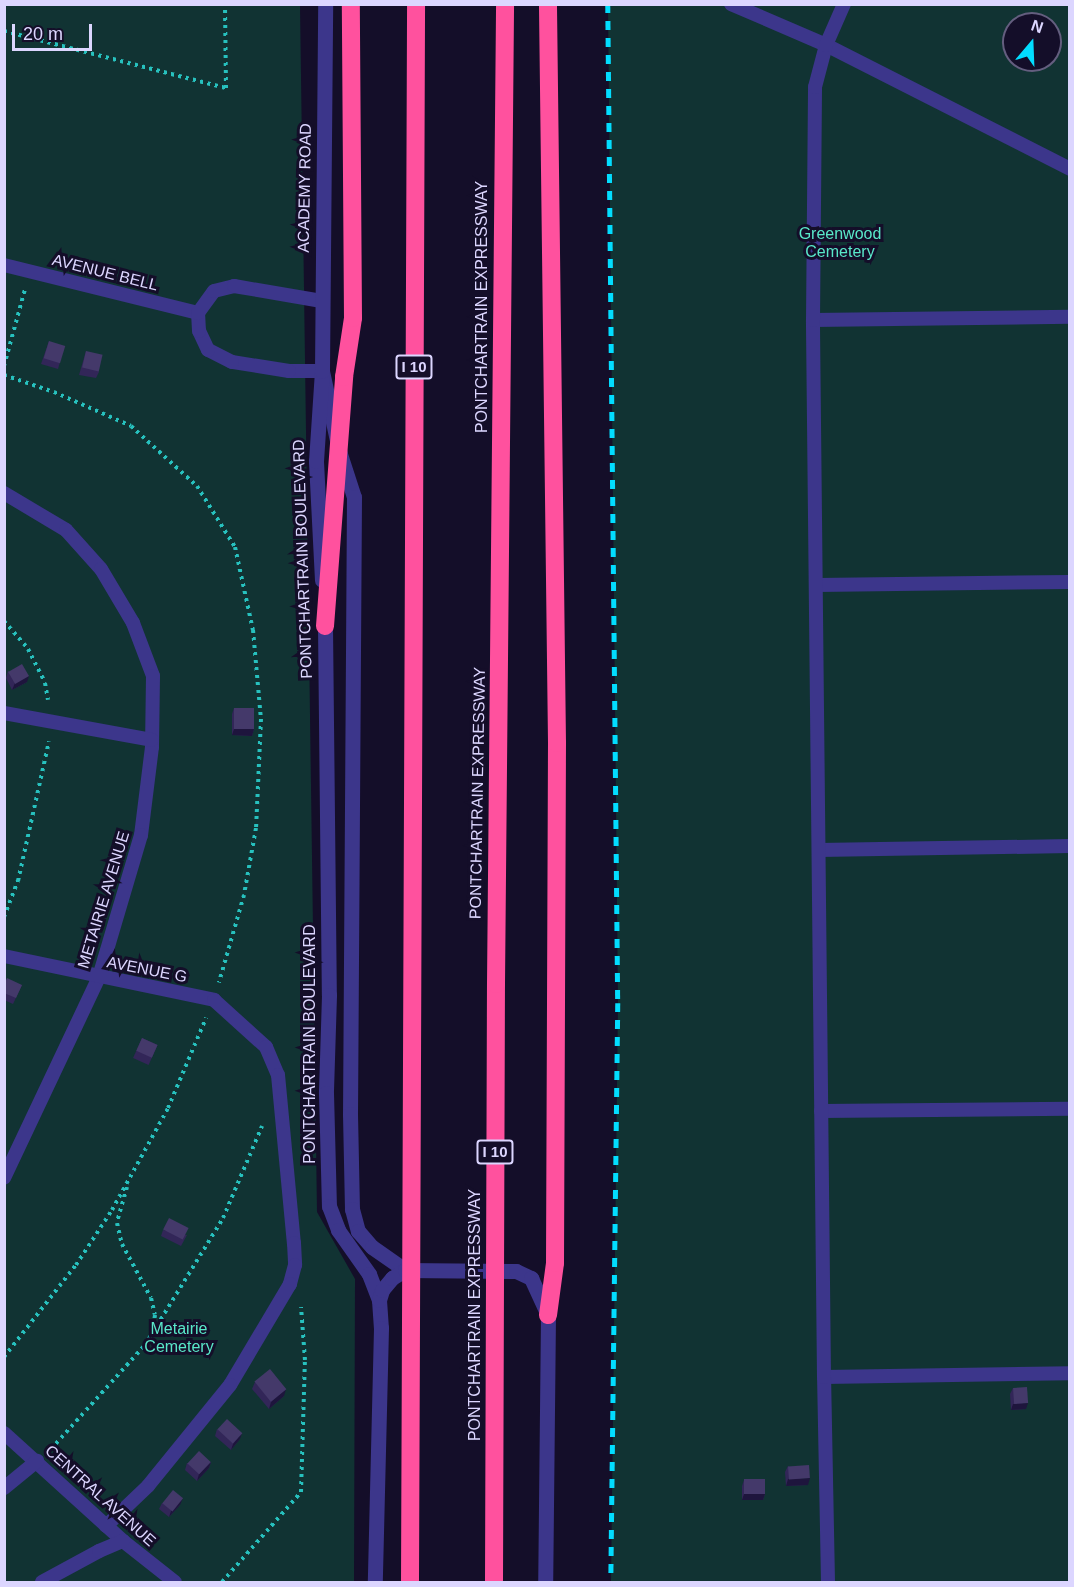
<!DOCTYPE html>
<html>
<head>
<meta charset="utf-8">
<style>
  body { margin:0 }
  #map { position:relative; width:1074px; height:1587px; overflow:hidden; background:#140e29; font-family:Arial,sans-serif }
  div>[style] { position:absolute }
  .green>* { inset:0; background:#133 }
  .path>* { height:4px; margin-top:-2px; transform-origin:0; background:repeating-linear-gradient(90deg,#27c1be 0 3px,transparent 0 7.5px) }
  .service>* { height:14px; margin:-7px; padding:0 7px; transform-origin:7px; border-radius:7px; background:#3c368b }
  .minor>* { height:15px; margin:-7.5px; padding:0 7.5px; transform-origin:7.5px; border-radius:7.5px; background:#3c368b }
  .tertiary>* { height:15px; margin:-7.5px; padding:0 7.5px; transform-origin:7.5px; border-radius:7.5px; background:#3c368b }
  .motorway>* { height:18px; margin:-9px; padding:0 9px; transform-origin:9px; border-radius:9px; background:#ff519e }
  .rail>* { height:4.5px; margin-top:-2.25px; transform-origin:0; background:repeating-linear-gradient(90deg,#02ddff 0 9px,transparent 0 17px) }
  .wall>* { inset:0; background:#322658; transform-origin:0 0 }
  .shaded-wall>* { inset:0; background:#1e153d }
  .building>* { inset:0; background:#44396a; transform-origin:0 0 }
  span { translate:-50% -50%; white-space:nowrap; text-align:center; line-height:1.15; -webkit-text-stroke:6px #140e29; paint-order:stroke }
  .shield-label span { padding:2px 4px; background:#140e29; border:2px solid; border-radius:4px; -webkit-text-stroke-width:0 }
  .shield-label { font-size:15px; color:#dcd6ff; font-weight:700 }
  .street-label { font-size:16px; color:#dcd6ff }
  .park-label { font-size:16px; color:#59e8c9 }
  .frame { position:absolute; inset:0; border:6px solid #dcd6ff; pointer-events:none }
  .north { position:absolute; left:1002px; top:12px; width:60px; height:60px; box-sizing:border-box; background:#140e29; border:2px solid #645e7f; border-radius:50%; rotate:19deg; font-size:16px; font-weight:700; line-height:24px; text-align:center; color:#dcd6ff }
  .north::after { content:''; display:block; margin:auto; width:21px; height:27px; background:#02ddff; clip-path:polygon(50% 0,100% 100%,50% 72%,0 100%) }
  .scale { position:absolute; left:12px; top:24px; width:80px; height:27px; box-sizing:border-box; border:3px solid #dcd6ff; border-top:0; padding-left:8px; font-size:18px; line-height:21px; white-space:nowrap; color:#dcd6ff; -webkit-text-stroke:4px #140e29; paint-order:stroke }
</style>
</head>
<body>
<div id="map">
  <div class="green">
    <i style="clip-path:polygon(5px 5px,300px 5px,317px 1212px,355px 1279px,354px 1582px,5px 1582px)"></i>
    <i style="clip-path:polygon(evenodd,608px 5px,1069px 5px,1069px 1582px,611px 1582px,618px 1003px,608px 5px,1014px 24px,1050px 24px,1050px 60px,1014px 60px,1014px 24px)"></i>
  </div>
  <div class="path">
    <i style="left:4px;top:31px;width:229px;rotate:14.4deg"></i>
    <i style="left:226px;top:88px;width:84px;rotate:-90.7deg"></i>
    <i style="left:4px;top:366px;width:80px;rotate:-74.7deg"></i>
    <i style="left:4px;top:375px;width:53px;rotate:18.8deg"></i>
    <i style="left:54px;top:392px;width:84px;rotate:23.8deg"></i>
    <i style="left:131px;top:426px;width:89px;rotate:42.3deg"></i>
    <i style="left:197px;top:486px;width:72px;rotate:58.1deg"></i>
    <i style="left:235px;top:547px;width:85px;rotate:77.8deg"></i>
    <i style="left:253px;top:630px;width:89px;rotate:84.9deg"></i>
    <i style="left:261px;top:719px;width:109px;rotate:92.6deg"></i>
    <i style="left:256px;top:828px;width:68px;rotate:100.2deg"></i>
    <i style="left:244px;top:895px;width:91px;rotate:106deg"></i>
    <i style="left:4px;top:621px;width:37px;rotate:49deg"></i>
    <i style="left:28px;top:649px;width:38px;rotate:63deg"></i>
    <i style="left:45px;top:683px;width:17px;rotate:80deg"></i>
    <i style="left:4px;top:917px;width:39px;rotate:-69deg"></i>
    <i style="left:18px;top:881px;width:143px;rotate:-77.5deg"></i>
    <i style="left:127px;top:1187px;width:37px;rotate:106deg"></i>
    <i style="left:117px;top:1223px;width:22px;rotate:77deg"></i>
    <i style="left:122px;top:1244px;width:61px;rotate:61.8deg"></i>
    <i style="left:151px;top:1298px;width:17px;rotate:77deg"></i>
    <i style="left:155px;top:1315px;width:13px;rotate:99deg"></i>
    <i style="left:4px;top:1357px;width:117px;rotate:-52deg"></i>
    <i style="left:76px;top:1265px;width:66px;rotate:-56.8deg"></i>
    <i style="left:112px;top:1210px;width:116px;rotate:-61.2deg"></i>
    <i style="left:168px;top:1108px;width:98px;rotate:-67.1deg"></i>
    <i style="left:51px;top:1449px;width:140px;rotate:-47.9deg"></i>
    <i style="left:145px;top:1345px;width:149px;rotate:-58.4deg"></i>
    <i style="left:223px;top:1218px;width:100px;rotate:-67deg"></i>
    <i style="left:222px;top:1582px;width:120px;rotate:-48.7deg"></i>
    <i style="left:301px;top:1492px;width:132px;rotate:-88.3deg"></i>
    <i style="left:305px;top:1360px;width:53px;rotate:-94.3deg"></i>
  </div>
  <div class="service">
    <i style="left:731px;top:4px;width:103px;rotate:23.3deg"></i>
    <i style="left:826px;top:45px;width:274px;rotate:26.9deg"></i>
    <i style="left:4px;top:265px;width:200px;rotate:13.9deg"></i>
    <i style="left:813px;top:320px;width:257px;rotate:-0.7deg"></i>
    <i style="left:322px;top:371px;width:33px;rotate:180deg"></i>
    <i style="left:289px;top:371px;width:58px;rotate:-171deg"></i>
    <i style="left:232px;top:362px;width:27px;rotate:-153deg"></i>
    <i style="left:208px;top:350px;width:21px;rotate:-115deg"></i>
    <i style="left:199px;top:331px;width:18px;rotate:-93deg"></i>
    <i style="left:198px;top:313px;width:27px;rotate:-54deg"></i>
    <i style="left:214px;top:291px;width:21px;rotate:-14deg"></i>
    <i style="left:234px;top:286px;width:89px;rotate:9.7deg"></i>
    <i style="left:4px;top:493px;width:72px;rotate:30.8deg"></i>
    <i style="left:66px;top:530px;width:52px;rotate:48.1deg"></i>
    <i style="left:101px;top:569px;width:63px;rotate:59.3deg"></i>
    <i style="left:133px;top:623px;width:57px;rotate:69.3deg"></i>
    <i style="left:153px;top:676px;width:71px;rotate:90.8deg"></i>
    <i style="left:152px;top:747px;width:89px;rotate:97.1deg"></i>
    <i style="left:141px;top:835px;width:148px;rotate:106.5deg"></i>
    <i style="left:99px;top:977px;width:222px;rotate:115.3deg"></i>
    <i style="left:817px;top:585px;width:253px;rotate:-0.7deg"></i>
    <i style="left:4px;top:713px;width:150px;rotate:10.3deg"></i>
    <i style="left:819px;top:850px;width:251px;rotate:-0.9deg"></i>
    <i style="left:4px;top:956px;width:215px;rotate:11.8deg"></i>
    <i style="left:214px;top:1000px;width:70px;rotate:42.1deg"></i>
    <i style="left:266px;top:1047px;width:30px;rotate:67deg"></i>
    <i style="left:278px;top:1075px;width:169px;rotate:84.6deg"></i>
    <i style="left:294px;top:1243px;width:22px;rotate:87deg"></i>
    <i style="left:295px;top:1265px;width:20px;rotate:105deg"></i>
    <i style="left:290px;top:1284px;width:117px;rotate:120.7deg"></i>
    <i style="left:230px;top:1385px;width:130px;rotate:129.1deg"></i>
    <i style="left:148px;top:1486px;width:58px;rotate:136.4deg"></i>
    <i style="left:821px;top:1111px;width:249px;rotate:-0.5deg"></i>
    <i style="left:824px;top:1377px;width:246px;rotate:-0.9deg"></i>
    <i style="left:4px;top:1433px;width:161px;rotate:42.2deg"></i>
    <i style="left:123px;top:1541px;width:66px;rotate:38.3deg"></i>
    <i style="left:4px;top:1488px;width:43px;rotate:-39.3deg"></i>
    <i style="left:42px;top:1582px;width:65px;rotate:-28.5deg"></i>
    <i style="left:99px;top:1551px;width:26px;rotate:-23deg"></i>
    <i style="left:828px;top:1582px;width:205px;rotate:-91.1deg"></i>
    <i style="left:824px;top:1377px;width:1057px;rotate:-90.6deg"></i>
    <i style="left:813px;top:320px;width:233px;rotate:-89.5deg"></i>
    <i style="left:815px;top:87px;width:43px;rotate:-75.3deg"></i>
    <i style="left:826px;top:45px;width:45px;rotate:-66.3deg"></i>
  </div>
  <div class="minor">
    <i style="left:322px;top:371px;width:85px;rotate:77.8deg"></i>
    <i style="left:340px;top:454px;width:45px;rotate:72deg"></i>
    <i style="left:354px;top:497px;width:617px;rotate:90.37deg"></i>
    <i style="left:350px;top:1114px;width:95px;rotate:88.8deg"></i>
    <i style="left:352px;top:1209px;width:23px;rotate:75deg"></i>
    <i style="left:358px;top:1231px;width:21px;rotate:49deg"></i>
    <i style="left:372px;top:1247px;width:40px;rotate:34.9deg"></i>
    <i style="left:322px;top:580px;width:119px;rotate:-92.9deg"></i>
    <i style="left:316px;top:461px;width:90px;rotate:-86.2deg"></i>
    <i style="left:322px;top:371px;width:367px;rotate:-89.5deg"></i>
  </div>
  <div class="tertiary">
    <i style="left:325px;top:626px;width:369px;rotate:89.4deg"></i>
    <i style="left:329px;top:995px;width:98px;rotate:91.8deg"></i>
    <i style="left:326px;top:1093px;width:113px;rotate:88.5deg"></i>
    <i style="left:329px;top:1206px;width:26px;rotate:69deg"></i>
    <i style="left:338px;top:1230px;width:54px;rotate:54.8deg"></i>
    <i style="left:369px;top:1274px;width:28px;rotate:69deg"></i>
    <i style="left:379px;top:1300px;width:28px;rotate:86deg"></i>
    <i style="left:381px;top:1328px;width:254px;rotate:91.4deg"></i>
    <i style="left:379px;top:1300px;width:10px;rotate:-73deg"></i>
    <i style="left:382px;top:1290px;width:16px;rotate:-50deg"></i>
    <i style="left:392px;top:1278px;width:15px;rotate:-32deg"></i>
    <i style="left:405px;top:1270px;width:111px;rotate:0.5deg"></i>
    <i style="left:516px;top:1271px;width:17px;rotate:25deg"></i>
    <i style="left:531px;top:1278px;width:41px;rotate:65.3deg"></i>
    <i style="left:548px;top:1315px;width:267px;rotate:90.6deg"></i>
  </div>
  <div class="motorway">
    <i style="left:325px;top:626px;width:250px;rotate:-85.6deg"></i>
    <i style="left:344px;top:377px;width:60px;rotate:-81.3deg"></i>
    <i style="left:353px;top:318px;width:314px;rotate:-90.4deg"></i>
    <i style="left:548px;top:1315px;width:52px;rotate:-82.3deg"></i>
    <i style="left:555px;top:1263px;width:520px;rotate:-89.78deg"></i>
    <i style="left:557px;top:743px;width:739px;rotate:-90.7deg"></i>
    <i style="left:410px;top:1582px;width:1578px;rotate:-89.78deg"></i>
    <i style="left:494px;top:1582px;width:598px;rotate:-89.81deg"></i>
    <i style="left:496px;top:984px;width:980px;rotate:-89.47deg"></i>
  </div>
  <div class="rail">
    <i style="left:608px;top:4px;width:999px;rotate:89.43deg"></i>
    <i style="left:618px;top:1003px;width:579px;rotate:90.69deg"></i>
  </div>
  <div class="wall">
    <i style="clip-path:polygon(49px 341px,60px 362px,58px 369px,41px 364px)"></i>
    <i style="clip-path:polygon(86px 351px,99px 372px,96px 378px,79px 375px)"></i>
    <i style="clip-path:polygon(8px 671px,27px 682px,12px 690px,6px 678px)"></i>
    <i style="clip-path:polygon(234px 708px,254px 729px,252px 736px,232px 735px,232px 714px)"></i>
    <i style="clip-path:polygon(4px 985px,22px 985px,13px 1004px,4px 1000px)"></i>
    <i style="left:142px;top:1038px;width:17px;height:22px;rotate:24deg"></i>
    <i style="clip-path:polygon(163px 1230px,187px 1235px,181px 1246px,161px 1236px)"></i>
    <i style="clip-path:polygon(255px 1382px,284px 1396px,269px 1409px,252px 1389px)"></i>
    <i style="clip-path:polygon(1013px 1388px,1026px 1409px,1011px 1410px,1010px 1394px)"></i>
    <i style="clip-path:polygon(217px 1429px,240px 1439px,231px 1450px,215px 1436px)"></i>
    <i style="clip-path:polygon(211px 1462px,209px 1468px,197px 1481px,185px 1470px,187px 1463px)"></i>
    <i style="clip-path:polygon(788px 1466px,808px 1485px,786px 1486px,785px 1472px)"></i>
    <i style="clip-path:polygon(744px 1480px,765px 1494px,763px 1500px,742px 1500px,742px 1486px)"></i>
    <i style="clip-path:polygon(162px 1503px,180px 1505px,169px 1517px,159px 1509px)"></i>
  </div>
  <div class="shaded-wall">
    <i style="clip-path:polygon(29px 676px,27px 682px,12px 690px,15px 683px)"></i>
    <i style="clip-path:polygon(234px 729px,254px 729px,252px 736px,232px 735px)"></i>
    <i style="clip-path:polygon(286px 1389px,284px 1396px,269px 1409px,271px 1402px)"></i>
    <i style="clip-path:polygon(1028px 1403px,1026px 1409px,1011px 1410px,1013px 1404px)"></i>
    <i style="clip-path:polygon(242px 1433px,240px 1439px,231px 1450px,233px 1444px)"></i>
    <i style="clip-path:polygon(211px 1462px,209px 1468px,197px 1481px,199px 1474px)"></i>
    <i style="clip-path:polygon(810px 1478px,808px 1485px,786px 1486px,788px 1479px)"></i>
    <i style="clip-path:polygon(744px 1494px,765px 1494px,763px 1500px,742px 1500px)"></i>
    <i style="clip-path:polygon(183px 1498px,180px 1505px,169px 1517px,171px 1511px)"></i>
  </div>
  <div class="building">
    <i style="left:49px;top:341px;width:17px;height:18px;rotate:17deg"></i>
    <i style="left:86px;top:351px;width:17px;height:17px;rotate:13deg"></i>
    <i style="left:22px;top:664px;width:14px;height:16px;rotate:60deg"></i>
    <i style="left:234px;top:708px;width:20px;height:21px"></i>
    <i style="clip-path:polygon(7px 978px,22px 985px,16px 998px,4px 993px,4px 985px)"></i>
    <i style="left:142px;top:1038px;width:17px;height:14px;rotate:24deg"></i>
    <i style="left:169px;top:1218px;width:22px;height:13px;rotate:27deg"></i>
    <i style="left:270px;top:1369px;width:26px;height:20px;rotate:51deg"></i>
    <i style="left:1027px;top:1387px;width:16px;height:14px;rotate:86deg"></i>
    <i style="left:227px;top:1419px;width:21px;height:14px;rotate:43deg"></i>
    <i style="left:199px;top:1451px;width:16px;height:17px;rotate:43deg"></i>
    <i style="left:809px;top:1465px;width:13px;height:21px;rotate:86deg"></i>
    <i style="left:765px;top:1479px;width:15px;height:21px;rotate:90deg"></i>
    <i style="left:173px;top:1490px;width:13px;height:17px;rotate:39deg"></i>
  </div>
  <div class="shield-label">
    <span style="left:414px;top:367px">I 10</span>
    <span style="left:495px;top:1152px">I 10</span>
  </div>
  <div class="street-label">
    <span style="left:305px;top:188px;rotate:-89deg">ACADEMY ROAD</span>
    <span style="left:105px;top:273px;rotate:14deg">AVENUE BELL</span>
    <span style="left:482px;top:307px;rotate:-90deg">PONTCHARTRAIN EXPRESSWAY</span>
    <span style="left:303px;top:559px;rotate:-92deg">PONTCHARTRAIN BOULEVARD</span>
    <span style="left:478px;top:793px;rotate:-89deg">PONTCHARTRAIN EXPRESSWAY</span>
    <span style="left:104px;top:900px;rotate:-73deg">METAIRIE AVENUE</span>
    <span style="left:147px;top:970px;rotate:11deg">AVENUE G</span>
    <span style="left:310px;top:1044px;rotate:-90deg">PONTCHARTRAIN BOULEVARD</span>
    <span style="left:475px;top:1315px;rotate:-90deg">PONTCHARTRAIN EXPRESSWAY</span>
    <span style="left:100px;top:1496px;rotate:42deg">CENTRAL AVENUE</span>
  </div>
  <div class="park-label">
    <span style="left:840px;top:243px">Greenwood<br>Cemetery</span>
    <span style="left:179px;top:1338px">Metairie<br>Cemetery</span>
  </div>
  <div class="frame"></div>
  <div class="north">N</div>
  <div class="scale">20 m</div>
</div>
</body>
</html>
